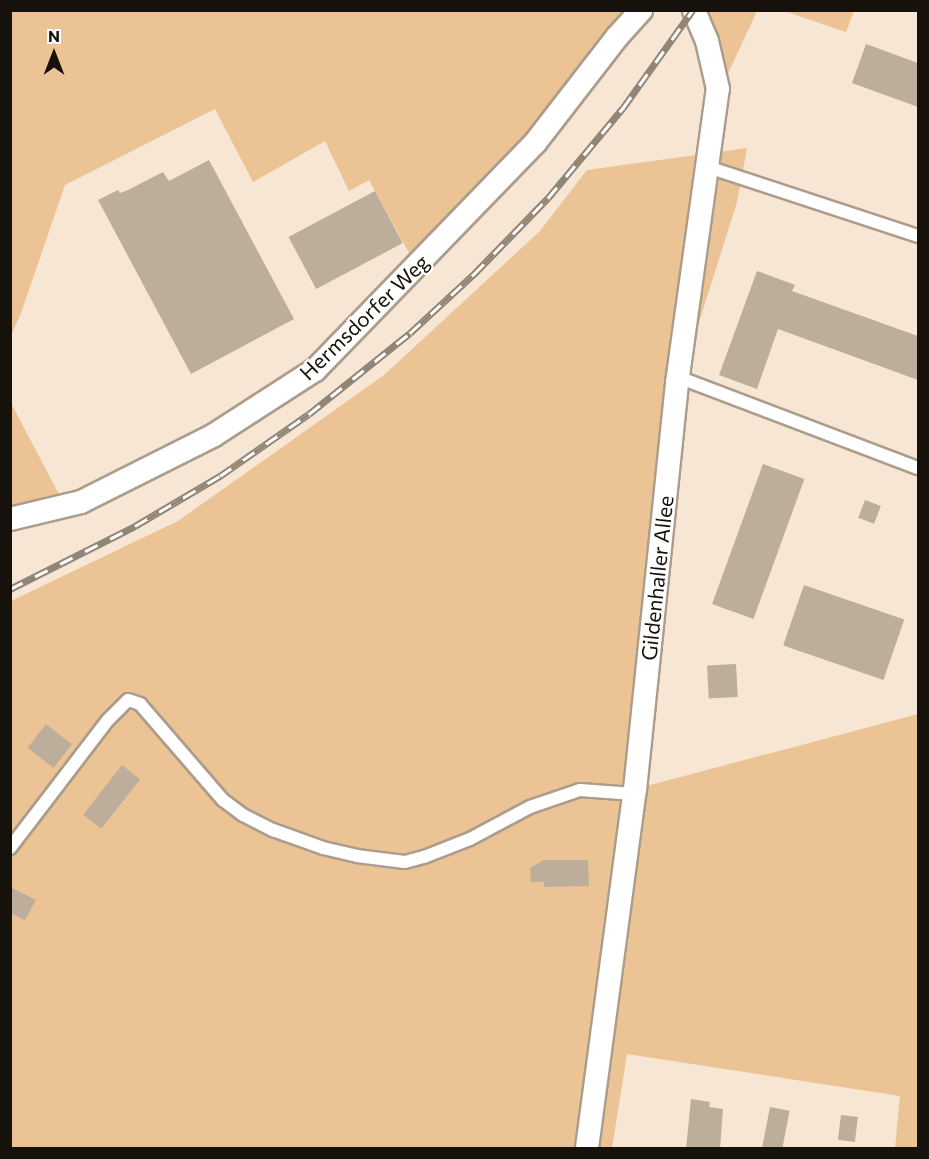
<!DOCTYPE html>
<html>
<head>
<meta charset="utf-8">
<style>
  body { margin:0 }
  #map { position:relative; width:929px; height:1159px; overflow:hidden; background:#f6e6d3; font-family:Commissioner,sans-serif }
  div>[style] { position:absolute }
  .green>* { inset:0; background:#ebc394 }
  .building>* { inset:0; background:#bdae9c; transform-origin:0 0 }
  .roads { filter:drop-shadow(2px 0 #ac9c8b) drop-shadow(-2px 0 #ac9c8b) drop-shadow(0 2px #ac9c8b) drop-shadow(0 -2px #ac9c8b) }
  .lane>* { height:12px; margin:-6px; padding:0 6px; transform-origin:6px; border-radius:6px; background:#fff }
  .street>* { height:22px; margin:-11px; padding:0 11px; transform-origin:11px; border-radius:11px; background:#fff }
  .rail>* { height:7px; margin-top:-3.5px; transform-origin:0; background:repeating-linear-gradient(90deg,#fff 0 14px,#908577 0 28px); box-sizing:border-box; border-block:2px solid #908577 }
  span { translate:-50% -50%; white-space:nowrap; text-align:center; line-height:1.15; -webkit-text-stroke:4.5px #fff; paint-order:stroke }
  .street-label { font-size:21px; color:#16110a }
  .frame { position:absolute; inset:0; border:12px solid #16110a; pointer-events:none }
  .north { position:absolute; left:24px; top:24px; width:60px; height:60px; -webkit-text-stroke:4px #fff; paint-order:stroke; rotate:0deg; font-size:16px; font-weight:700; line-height:24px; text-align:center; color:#16110a }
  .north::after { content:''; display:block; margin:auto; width:21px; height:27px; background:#16110a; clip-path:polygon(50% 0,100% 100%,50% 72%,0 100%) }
</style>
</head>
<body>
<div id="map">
  <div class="green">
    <i style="clip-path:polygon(11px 11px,634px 11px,530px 142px,414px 262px,369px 180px,349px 191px,325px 141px,253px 182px,215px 109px,65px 185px,21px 313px,11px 335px)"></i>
    <i style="clip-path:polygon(708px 11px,757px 11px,725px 80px)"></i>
    <i style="clip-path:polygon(784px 11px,854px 11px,846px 32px)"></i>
    <i style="clip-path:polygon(747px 148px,737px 202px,679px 386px,639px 788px,918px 714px,918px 1148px,895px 1148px,900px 1096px,627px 1054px,612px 1148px,11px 1148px,11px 601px,178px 521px,384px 375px,540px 231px,587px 170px)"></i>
    <i style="clip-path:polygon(11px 403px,63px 502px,11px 514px)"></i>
  </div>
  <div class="building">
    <i style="clip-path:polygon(866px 44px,918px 63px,918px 107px,852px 83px)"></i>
    <i style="clip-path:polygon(209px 160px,294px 319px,191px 374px,98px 200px,118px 190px,120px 193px,128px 190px,163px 172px,169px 181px)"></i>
    <i style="left:375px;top:191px;width:59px;height:98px;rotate:62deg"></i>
    <i style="clip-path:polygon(757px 271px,795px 285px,792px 291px,918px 336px,918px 380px,778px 329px,757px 389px,719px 375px)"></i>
    <i style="left:763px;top:464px;width:44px;height:149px;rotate:20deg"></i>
    <i style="left:865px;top:500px;width:17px;height:19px;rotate:21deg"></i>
    <i style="left:804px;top:585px;width:106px;height:64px;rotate:19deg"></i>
    <i style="left:736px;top:664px;width:33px;height:29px;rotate:87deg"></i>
    <i style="left:46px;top:724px;width:33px;height:30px;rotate:38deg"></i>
    <i style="left:122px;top:765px;width:23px;height:63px;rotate:38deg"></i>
    <i style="clip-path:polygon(544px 860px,588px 860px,589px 886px,544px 887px,544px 882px,531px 882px,530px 868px)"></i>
    <i style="clip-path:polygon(10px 887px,36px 900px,25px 920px,10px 913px)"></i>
    <i style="clip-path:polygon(691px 1099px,710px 1102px,709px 1107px,723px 1109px,720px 1149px,686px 1149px)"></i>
    <i style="left:770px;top:1107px;width:20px;height:42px;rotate:11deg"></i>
    <i style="left:841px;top:1115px;width:17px;height:25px;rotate:7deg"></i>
  </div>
  <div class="roads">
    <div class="lane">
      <i style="left:708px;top:167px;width:221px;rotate:18.2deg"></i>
      <i style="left:678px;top:377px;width:257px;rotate:20.8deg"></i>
      <i style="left:10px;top:848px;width:161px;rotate:-52.6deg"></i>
      <i style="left:108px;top:720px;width:28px;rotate:-45deg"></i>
      <i style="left:128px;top:700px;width:13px;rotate:18deg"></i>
      <i style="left:140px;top:704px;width:127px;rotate:49.2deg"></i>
      <i style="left:223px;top:800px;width:25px;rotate:37deg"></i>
      <i style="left:243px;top:815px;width:34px;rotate:27deg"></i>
      <i style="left:273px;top:830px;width:53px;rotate:19.8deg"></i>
      <i style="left:323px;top:848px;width:35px;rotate:13deg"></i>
      <i style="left:357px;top:856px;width:48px;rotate:7.1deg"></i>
      <i style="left:405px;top:862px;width:20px;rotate:-15deg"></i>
      <i style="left:424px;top:857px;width:49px;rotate:-21.4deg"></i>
      <i style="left:470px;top:839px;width:68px;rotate:-28.1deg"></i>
      <i style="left:530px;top:807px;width:53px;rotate:-18.8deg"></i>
      <i style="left:580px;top:790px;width:54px;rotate:4.2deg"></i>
    </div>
    <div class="street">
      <i style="left:10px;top:519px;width:73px;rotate:-13.5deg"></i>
      <i style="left:81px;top:502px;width:149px;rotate:-26.7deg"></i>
      <i style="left:214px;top:435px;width:120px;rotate:-32.8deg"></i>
      <i style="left:315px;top:370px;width:316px;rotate:-45.9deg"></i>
      <i style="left:535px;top:143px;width:134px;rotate:-52.3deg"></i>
      <i style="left:617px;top:37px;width:36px;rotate:-48deg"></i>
      <i style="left:587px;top:1148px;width:361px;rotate:-82.4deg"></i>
      <i style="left:635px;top:790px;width:409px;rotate:-84.1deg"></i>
      <i style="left:677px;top:383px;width:297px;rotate:-82.1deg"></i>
      <i style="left:718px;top:89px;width:49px;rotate:-102.9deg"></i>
      <i style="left:707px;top:41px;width:34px;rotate:-113deg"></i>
    </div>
  </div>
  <div class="rail">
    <i style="left:10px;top:589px;width:140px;rotate:-26.7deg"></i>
    <i style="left:135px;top:526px;width:99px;rotate:-30.5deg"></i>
    <i style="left:220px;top:476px;width:108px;rotate:-34.9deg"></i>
    <i style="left:309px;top:414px;width:129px;rotate:-38.7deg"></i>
    <i style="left:410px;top:333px;width:87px;rotate:-42.7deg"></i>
    <i style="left:474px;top:274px;width:106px;rotate:-45.8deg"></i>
    <i style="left:548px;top:198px;width:117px;rotate:-50.2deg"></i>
    <i style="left:623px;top:108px;width:120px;rotate:-54.5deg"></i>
  </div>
  <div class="street-label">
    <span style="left:364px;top:317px;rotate:-44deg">Hermsdorfer Weg</span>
    <span style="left:657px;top:578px;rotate:-84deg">Gildenhaller Allee</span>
  </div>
  <div class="frame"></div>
  <div class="north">N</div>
</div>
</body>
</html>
